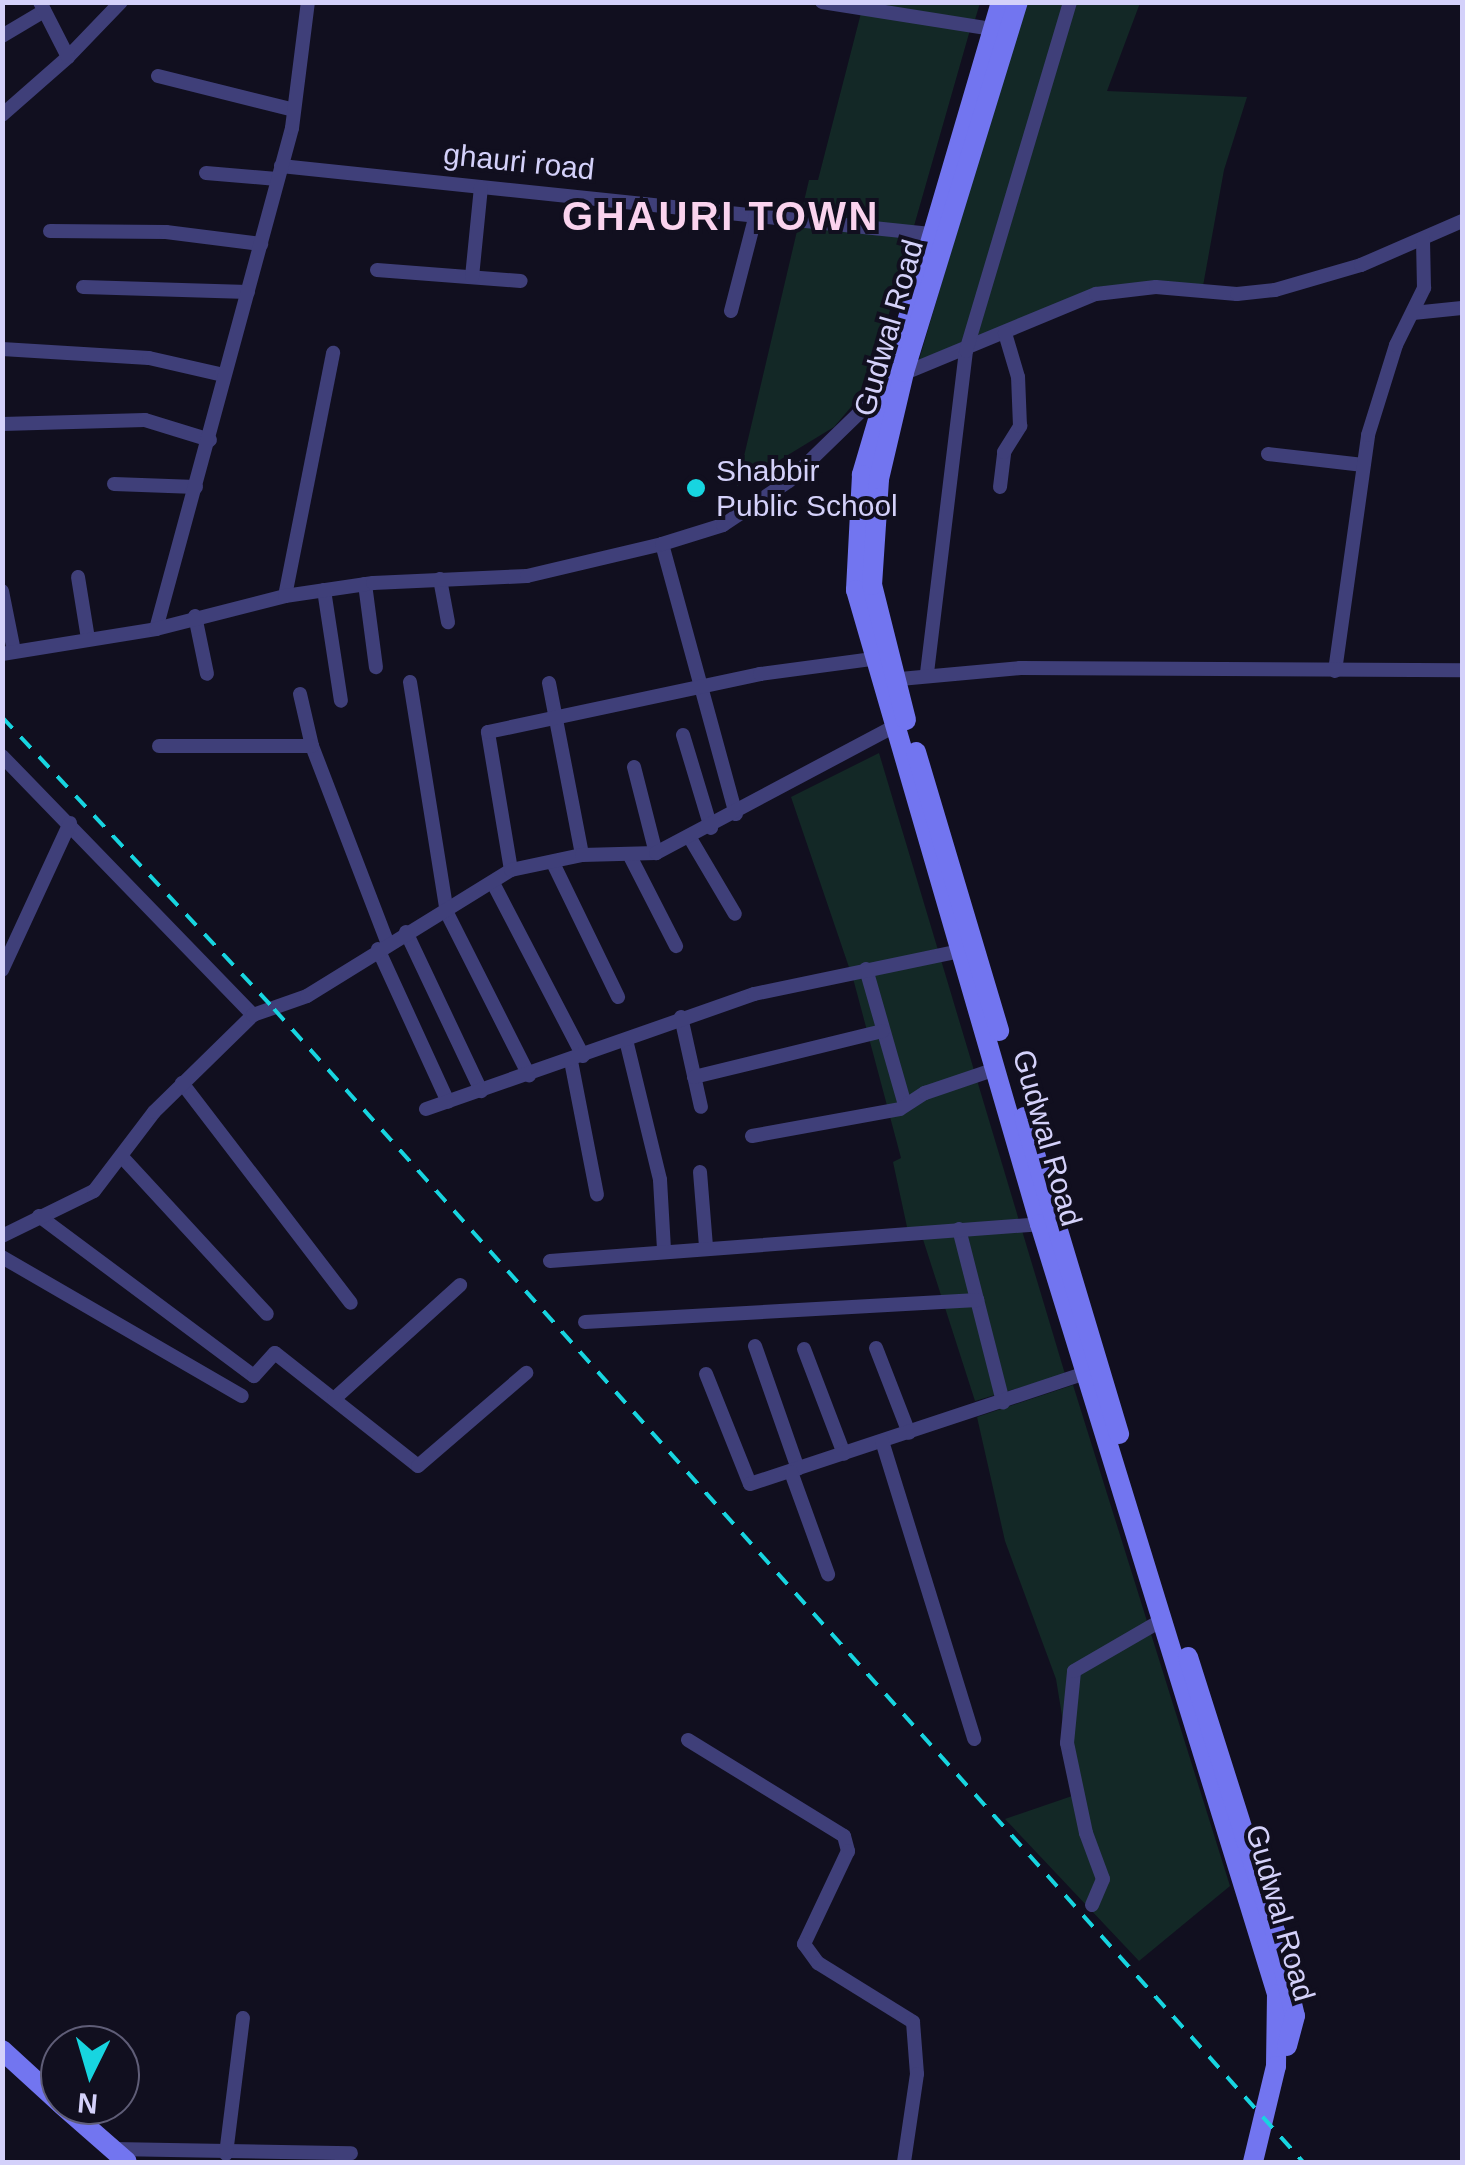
<!DOCTYPE html>
<html>
<head>
<meta charset="utf-8">
<style>
  body { margin:0 }
  #map { position:relative; width:1465px; height:2165px; overflow:hidden; background:#110f1f; font-family:Arial,sans-serif }
  div>[style] { position:absolute }
  .green>* { inset:0; background:#132826 }
  .street>* { height:14px; margin:-7px; padding:0 7px; transform-origin:7px; border-radius:7px; background:#3f3f79 }
  .secondary>* { height:20px; margin:-10px; padding:0 10px; transform-origin:10px; border-radius:10px; background:#7275f0 }
  .rail>* { height:4px; margin-top:-2px; transform-origin:0; background:repeating-linear-gradient(90deg,#17d5e0 0 15px,transparent 0 27px) }
  .dots>* { width:28px; height:28px; translate:-50% -50%; box-sizing:border-box; border:5px solid #110f1f; border-radius:50% }
  span { translate:-50% -50%; white-space:nowrap; text-align:center; line-height:1.15; -webkit-text-stroke:8px #110f1f; paint-order:stroke }
  .street-label { font-size:30px; color:#d4d1fa }
  .poi-label { font-size:30px; color:#d4d1fa }
  .left { translate:0 -50%; text-align:left }
  .district-label { font-size:40px; color:#fad3ee; font-weight:700; letter-spacing:2.5px }
  .frame { position:absolute; inset:0; border:5px solid #d4d1fa; pointer-events:none }
  .north { position:absolute; left:40px; top:2025px; width:100px; height:100px; box-sizing:border-box; background:#110f1f; border:2px solid #5f5d77; border-radius:50%; rotate:185deg; font-size:28px; font-weight:700; line-height:40px; text-align:center; color:#d4d1fa }
  .north::after { content:''; display:block; margin:auto; width:35px; height:45px; background:#17d5e0; clip-path:polygon(50% 0,100% 100%,50% 72%,0 100%) }
</style>
</head>
<body>
<div id="map">
  <div class="green">
    <i style="clip-path:polygon(864px 2px,980px 3px,974px 23px)"></i>
    <i style="clip-path:polygon(1024px 3px,1140px 3px,1107px 91px,1247px 97px,1224px 170px,1203px 286px,1094px 295px,925px 366px,919px 360px)"></i>
    <i style="clip-path:polygon(861px 13px,970px 30px,868px 387px,834px 427px,737px 486px,809px 180px,818px 180px)"></i>
    <i style="clip-path:polygon(879px 753px,1065px 1374px,975px 1401px,920px 1230px,907px 1227px,893px 1162px,901px 1158px,854px 982px,791px 797px)"></i>
    <i style="clip-path:polygon(1073px 1385px,1230px 1886px,1139px 1961px,1005px 1819px,1075px 1795px,1056px 1679px,1005px 1541px,977px 1417px)"></i>
  </div>
  <div class="street">
    <i style="left:822px;top:2px;width:173px;rotate:9deg"></i>
    <i style="left:2px;top:36px;width:49px;rotate:-30.8deg"></i>
    <i style="left:68px;top:57px;width:76px;rotate:-46.1deg"></i>
    <i style="left:158px;top:76px;width:140px;rotate:14deg"></i>
    <i style="left:2px;top:115px;width:88px;rotate:-41.3deg"></i>
    <i style="left:68px;top:57px;width:62px;rotate:-117deg"></i>
    <i style="left:281px;top:166px;width:653px;rotate:5.98deg"></i>
    <i style="left:206px;top:173px;width:71px;rotate:4.8deg"></i>
    <i style="left:50px;top:231px;width:116px;rotate:0.5deg"></i>
    <i style="left:166px;top:232px;width:96px;rotate:7.2deg"></i>
    <i style="left:377px;top:270px;width:144px;rotate:4.4deg"></i>
    <i style="left:472px;top:277px;width:90px;rotate:-84.3deg"></i>
    <i style="left:83px;top:287px;width:165px;rotate:1.7deg"></i>
    <i style="left:731px;top:311px;width:100px;rotate:-75.5deg"></i>
    <i style="left:1413px;top:313px;width:49px;rotate:-5.8deg"></i>
    <i style="left:2px;top:349px;width:147px;rotate:3.5deg"></i>
    <i style="left:149px;top:358px;width:77px;rotate:12.8deg"></i>
    <i style="left:900px;top:375px;width:212px;rotate:-22.5deg"></i>
    <i style="left:1096px;top:294px;width:60px;rotate:-6.7deg"></i>
    <i style="left:1156px;top:287px;width:81px;rotate:4.9deg"></i>
    <i style="left:1237px;top:294px;width:38px;rotate:-6deg"></i>
    <i style="left:1275px;top:290px;width:90px;rotate:-16.2deg"></i>
    <i style="left:1361px;top:265px;width:110px;rotate:-23.5deg"></i>
    <i style="left:2px;top:424px;width:143px;rotate:-1.6deg"></i>
    <i style="left:145px;top:420px;width:68px;rotate:17.1deg"></i>
    <i style="left:1268px;top:454px;width:96px;rotate:6.6deg"></i>
    <i style="left:114px;top:484px;width:82px;rotate:2.1deg"></i>
    <i style="left:1000px;top:487px;width:35px;rotate:-83deg"></i>
    <i style="left:1004px;top:452px;width:31px;rotate:-58deg"></i>
    <i style="left:1020px;top:426px;width:49px;rotate:-92.3deg"></i>
    <i style="left:1018px;top:377px;width:46px;rotate:-106.5deg"></i>
    <i style="left:662px;top:544px;width:280px;rotate:74.7deg"></i>
    <i style="left:78px;top:577px;width:63px;rotate:80.8deg"></i>
    <i style="left:440px;top:579px;width:44px;rotate:79.5deg"></i>
    <i style="left:365px;top:584px;width:84px;rotate:82.5deg"></i>
    <i style="left:324px;top:590px;width:112px;rotate:81.3deg"></i>
    <i style="left:2px;top:591px;width:61px;rotate:78.7deg"></i>
    <i style="left:285px;top:596px;width:248px;rotate:-78.8deg"></i>
    <i style="left:195px;top:616px;width:59px;rotate:78.3deg"></i>
    <i style="left:156px;top:629px;width:519px;rotate:-74.81deg"></i>
    <i style="left:292px;top:128px;width:127px;rotate:-82.8deg"></i>
    <i style="left:2px;top:654px;width:156px;rotate:-9.2deg"></i>
    <i style="left:156px;top:629px;width:133px;rotate:-14.3deg"></i>
    <i style="left:285px;top:596px;width:89px;rotate:-8.4deg"></i>
    <i style="left:373px;top:583px;width:154px;rotate:-2.6deg"></i>
    <i style="left:527px;top:576px;width:139px;rotate:-13.3deg"></i>
    <i style="left:662px;top:544px;width:64px;rotate:-17.3deg"></i>
    <i style="left:723px;top:525px;width:79px;rotate:-33.7deg"></i>
    <i style="left:789px;top:481px;width:135px;rotate:-44.1deg"></i>
    <i style="left:1335px;top:671px;width:238px;rotate:-82deg"></i>
    <i style="left:1368px;top:435px;width:94px;rotate:-72.7deg"></i>
    <i style="left:1396px;top:345px;width:64px;rotate:-63.8deg"></i>
    <i style="left:1424px;top:288px;width:49px;rotate:-91.2deg"></i>
    <i style="left:927px;top:673px;width:324px;rotate:-83.1deg"></i>
    <i style="left:966px;top:351px;width:364px;rotate:-73.4deg"></i>
    <i style="left:889px;top:680px;width:132px;rotate:-5.2deg"></i>
    <i style="left:1020px;top:668px;width:442px;rotate:0.3deg"></i>
    <i style="left:410px;top:682px;width:234px;rotate:80.9deg"></i>
    <i style="left:447px;top:913px;width:182px;rotate:63.2deg"></i>
    <i style="left:549px;top:683px;width:175px;rotate:79.1deg"></i>
    <i style="left:300px;top:694px;width:53px;rotate:77deg"></i>
    <i style="left:312px;top:746px;width:212px;rotate:69deg"></i>
    <i style="left:683px;top:735px;width:97px;rotate:73.2deg"></i>
    <i style="left:159px;top:746px;width:153px"></i>
    <i style="left:2px;top:756px;width:361px;rotate:45.9deg"></i>
    <i style="left:634px;top:767px;width:89px;rotate:75.7deg"></i>
    <i style="left:690px;top:838px;width:88px;rotate:59.4deg"></i>
    <i style="left:631px;top:858px;width:99px;rotate:62.9deg"></i>
    <i style="left:553px;top:863px;width:149px;rotate:64.1deg"></i>
    <i style="left:511px;top:870px;width:140px;rotate:-99.5deg"></i>
    <i style="left:488px;top:732px;width:278px;rotate:-12deg"></i>
    <i style="left:760px;top:674px;width:114px;rotate:-7.6deg"></i>
    <i style="left:493px;top:883px;width:195px;rotate:62.5deg"></i>
    <i style="left:406px;top:932px;width:176px;rotate:64.7deg"></i>
    <i style="left:378px;top:949px;width:168px;rotate:65.4deg"></i>
    <i style="left:866px;top:969px;width:141px;rotate:74deg"></i>
    <i style="left:2px;top:970px;width:162px;rotate:-65.2deg"></i>
    <i style="left:681px;top:1017px;width:92px;rotate:77.5deg"></i>
    <i style="left:626px;top:1040px;width:144px;rotate:76.3deg"></i>
    <i style="left:660px;top:1180px;width:69px;rotate:86.7deg"></i>
    <i style="left:571px;top:1061px;width:136px;rotate:79deg"></i>
    <i style="left:694px;top:1077px;width:194px;rotate:-13.7deg"></i>
    <i style="left:182px;top:1083px;width:277px;rotate:52.5deg"></i>
    <i style="left:426px;top:1109px;width:348px;rotate:-19.3deg"></i>
    <i style="left:754px;top:994px;width:210px;rotate:-11.8deg"></i>
    <i style="left:752px;top:1136px;width:150px;rotate:-10.3deg"></i>
    <i style="left:900px;top:1109px;width:30px;rotate:-33deg"></i>
    <i style="left:925px;top:1093px;width:75px;rotate:-18.7deg"></i>
    <i style="left:123px;top:1158px;width:212px;rotate:47.3deg"></i>
    <i style="left:700px;top:1172px;width:75px;rotate:85.4deg"></i>
    <i style="left:39px;top:1216px;width:268px;rotate:36.7deg"></i>
    <i style="left:254px;top:1376px;width:31px;rotate:-48deg"></i>
    <i style="left:275px;top:1353px;width:182px;rotate:38.3deg"></i>
    <i style="left:418px;top:1466px;width:143px;rotate:-40.7deg"></i>
    <i style="left:959px;top:1229px;width:179px;rotate:75.7deg"></i>
    <i style="left:2px;top:1236px;width:102px;rotate:-26.1deg"></i>
    <i style="left:94px;top:1191px;width:99px;rotate:-52.8deg"></i>
    <i style="left:154px;top:1112px;width:139px;rotate:-44.4deg"></i>
    <i style="left:253px;top:1015px;width:57px;rotate:-19.4deg"></i>
    <i style="left:307px;top:996px;width:240px;rotate:-31.7deg"></i>
    <i style="left:511px;top:870px;width:73px;rotate:-11.9deg"></i>
    <i style="left:582px;top:855px;width:74px;rotate:-1.5deg"></i>
    <i style="left:656px;top:853px;width:273px;rotate:-28deg"></i>
    <i style="left:2px;top:1257px;width:277px;rotate:30.1deg"></i>
    <i style="left:550px;top:1261px;width:491px;rotate:-4.3deg"></i>
    <i style="left:585px;top:1322px;width:393px;rotate:-3.2deg"></i>
    <i style="left:755px;top:1346px;width:130px;rotate:70.7deg"></i>
    <i style="left:876px;top:1348px;width:91px;rotate:68.8deg"></i>
    <i style="left:804px;top:1349px;width:112px;rotate:69.1deg"></i>
    <i style="left:706px;top:1374px;width:118px;rotate:68.2deg"></i>
    <i style="left:750px;top:1484px;width:353px;rotate:-18.3deg"></i>
    <i style="left:334px;top:1399px;width:170px;rotate:-42.1deg"></i>
    <i style="left:882px;top:1441px;width:312px;rotate:72.8deg"></i>
    <i style="left:791px;top:1472px;width:109px;rotate:70.1deg"></i>
    <i style="left:688px;top:1740px;width:183px;rotate:31.6deg"></i>
    <i style="left:844px;top:1836px;width:16px;rotate:75deg"></i>
    <i style="left:848px;top:1851px;width:103px;rotate:115.3deg"></i>
    <i style="left:804px;top:1944px;width:24px;rotate:54deg"></i>
    <i style="left:818px;top:1963px;width:112px;rotate:31.8deg"></i>
    <i style="left:913px;top:2022px;width:52px;rotate:85.6deg"></i>
    <i style="left:917px;top:2074px;width:89px;rotate:98.4deg"></i>
    <i style="left:1092px;top:1905px;width:28px;rotate:-67deg"></i>
    <i style="left:1103px;top:1879px;width:49px;rotate:-110.3deg"></i>
    <i style="left:1086px;top:1833px;width:92px;rotate:-101.9deg"></i>
    <i style="left:1067px;top:1743px;width:72px;rotate:-84.4deg"></i>
    <i style="left:1074px;top:1671px;width:102px;rotate:-30.1deg"></i>
    <i style="left:113px;top:2149px;width:238px;rotate:1deg"></i>
    <i style="left:226px;top:2154px;width:137px;rotate:-82.9deg"></i>
  </div>
  <div class="secondary">
    <i style="left:1001px;top:2px;width:493px;rotate:106.4deg"></i>
    <i style="left:862px;top:475px;width:115px;rotate:93deg"></i>
    <i style="left:856px;top:590px;width:660px;rotate:73.82deg"></i>
    <i style="left:1040px;top:1224px;width:806px;rotate:72.89deg"></i>
    <i style="left:1277px;top:1994px;width:72px;rotate:90.8deg"></i>
    <i style="left:1276px;top:2066px;width:99px;rotate:103.5deg"></i>
    <i style="left:906px;top:720px;width:139px;rotate:-104.1deg"></i>
    <i style="left:872px;top:585px;width:106px;rotate:-86.2deg"></i>
    <i style="left:879px;top:479px;width:110px;rotate:-76.8deg"></i>
    <i style="left:904px;top:372px;width:387px;rotate:-72.9deg"></i>
    <i style="left:916px;top:752px;width:291px;rotate:73.4deg"></i>
    <i style="left:1024px;top:1117px;width:331px;rotate:73.3deg"></i>
    <i style="left:1188px;top:1657px;width:287px;rotate:72.4deg"></i>
    <i style="left:1275px;top:1931px;width:87px;rotate:76.8deg"></i>
    <i style="left:1295px;top:2016px;width:31px;rotate:105deg"></i>
    <i style="left:2px;top:2050px;width:79px;rotate:42.4deg"></i>
    <i style="left:62px;top:2105px;width:86px;rotate:41.2deg"></i>
  </div>
  <div class="rail">
    <i style="left:2px;top:717px;width:399px;rotate:47deg"></i>
    <i style="left:274px;top:1009px;width:1545px;rotate:48.25deg"></i>
  </div>
  <div class="dots">
    <i style="left:696px;top:488px;background:#17d5e0"></i>
  </div>
  <div class="street-label">
    <span style="left:519px;top:162px;rotate:6deg">ghauri road</span>
    <span style="left:889px;top:328px;rotate:-74deg">Gudwal Road</span>
    <span style="left:1047px;top:1138px;rotate:74deg">Gudwal Road</span>
    <span style="left:1280px;top:1913px;rotate:74deg">Gudwal Road</span>
  </div>
  <div class="poi-label">
    <span class="left" style="left:716px;top:488px">Shabbir<br>Public School</span>
  </div>
  <div class="district-label">
    <span style="left:721px;top:216px">GHAURI TOWN</span>
  </div>
  <div class="frame"></div>
  <div class="north">N</div>
</div>
</body>
</html>
